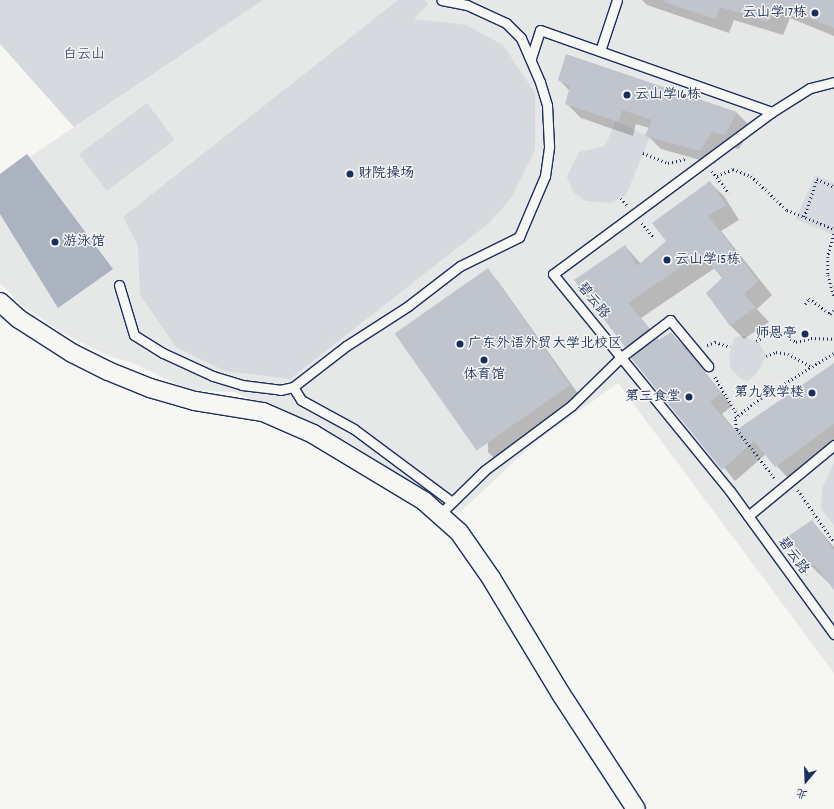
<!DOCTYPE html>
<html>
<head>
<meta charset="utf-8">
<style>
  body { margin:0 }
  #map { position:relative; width:834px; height:809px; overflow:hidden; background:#f6f6f2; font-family:Dekko,"LXGW WenKai TC",sans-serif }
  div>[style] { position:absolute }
  .built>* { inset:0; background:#e6e7e7 }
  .green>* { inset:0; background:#d6d9dd; transform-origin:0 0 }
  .water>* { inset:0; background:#abb2c0 }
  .shadow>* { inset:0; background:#0003 }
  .building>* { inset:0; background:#c0c4cd; transform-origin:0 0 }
  .path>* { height:2.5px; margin-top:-1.25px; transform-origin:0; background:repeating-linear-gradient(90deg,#1b2f5e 0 1px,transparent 0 4px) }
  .roads { filter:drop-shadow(1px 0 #1b2f5e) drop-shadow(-1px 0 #1b2f5e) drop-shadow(0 1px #1b2f5e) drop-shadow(0 -1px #1b2f5e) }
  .lane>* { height:9px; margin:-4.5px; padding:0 4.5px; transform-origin:4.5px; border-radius:4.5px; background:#f6f6f2 }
  .street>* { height:18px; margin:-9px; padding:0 9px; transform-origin:9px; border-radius:9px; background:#f6f6f2 }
  .dots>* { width:11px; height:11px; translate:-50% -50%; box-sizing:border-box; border:2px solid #f6f6f2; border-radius:50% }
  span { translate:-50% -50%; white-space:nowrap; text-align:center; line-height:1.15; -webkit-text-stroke:3px #f6f6f2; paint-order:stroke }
  .poi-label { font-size:14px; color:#1b2f5e }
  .right { translate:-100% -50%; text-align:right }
  .left { translate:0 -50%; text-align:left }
  .park-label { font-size:14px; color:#405177 }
  .street-label { font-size:14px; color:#1b2f5e }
  .north { position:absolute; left:786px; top:761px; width:40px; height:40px; -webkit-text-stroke:3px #f6f6f2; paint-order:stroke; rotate:199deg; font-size:11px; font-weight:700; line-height:16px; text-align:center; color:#1b2f5e }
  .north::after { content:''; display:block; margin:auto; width:14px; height:18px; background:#1b2f5e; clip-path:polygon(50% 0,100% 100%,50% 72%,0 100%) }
</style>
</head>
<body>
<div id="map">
  <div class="built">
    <i style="clip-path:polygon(263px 0,834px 0,834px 673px,618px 383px,534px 443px,459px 513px,343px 439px,234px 392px,188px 390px,133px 363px,109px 356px,63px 333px,20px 304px,0 283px,0 177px)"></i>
  </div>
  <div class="green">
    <i style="clip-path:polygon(0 0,263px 0,74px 127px,0 44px)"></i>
    <i style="clip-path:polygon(398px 0,425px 0,428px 4px,414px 19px,466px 25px,503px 45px,535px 93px,535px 150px,511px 198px,489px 223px,290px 379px,225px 371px,176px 347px,140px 295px,138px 246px,123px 217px)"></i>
    <i style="left:147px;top:103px;width:46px;height:85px;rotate:53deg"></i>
    <i style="clip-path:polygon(616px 121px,650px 137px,626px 195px,610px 203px,586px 201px,573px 192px,567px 177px,579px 152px,605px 146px)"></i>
    <i style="clip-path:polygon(815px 175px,834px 183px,834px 235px,796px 219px)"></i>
    <i style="clip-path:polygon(744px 336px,759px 343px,766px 356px,757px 373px,748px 381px,740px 378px,731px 369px,729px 357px,734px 338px)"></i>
    <i style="clip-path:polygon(834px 463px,834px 525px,821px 509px,822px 489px)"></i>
  </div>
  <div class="water">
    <i style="clip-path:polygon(27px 154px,113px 269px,58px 308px,0 214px,0 174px)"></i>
  </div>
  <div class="shadow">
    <i style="clip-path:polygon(642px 0,834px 0,834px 36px,790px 18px,783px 35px,734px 20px,729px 33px,647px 5px)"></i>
    <i style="clip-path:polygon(566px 56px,737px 113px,751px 127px,739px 149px,726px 145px,714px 164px,661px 149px,647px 135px,649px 128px,636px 124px,633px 136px,581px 118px,567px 104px,570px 91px,559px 80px)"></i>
    <i style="clip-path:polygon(709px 182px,724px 196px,739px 220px,721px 231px,772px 295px,757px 309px,769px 322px,744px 339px,730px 325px,723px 278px,715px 268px,641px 318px,660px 341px,671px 334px,684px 346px,732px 406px,722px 414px,736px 431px,834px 364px,834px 445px,788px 478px,766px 454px,735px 481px,626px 346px,625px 246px,641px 264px,667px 241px)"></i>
    <i style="clip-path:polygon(487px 270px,497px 280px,579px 395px,498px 462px,488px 452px)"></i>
    <i style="clip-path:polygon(812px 521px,834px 547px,834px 588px,811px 566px)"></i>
  </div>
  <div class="building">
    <i style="clip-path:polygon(665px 0,834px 0,834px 28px,775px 5px,768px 22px,720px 7px,715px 19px,664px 2px)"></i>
    <i style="clip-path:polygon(566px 54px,737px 112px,725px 135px,712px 132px,700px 151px,645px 136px,652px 120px,622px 110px,619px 122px,565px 104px,570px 86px,558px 80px)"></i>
    <i style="clip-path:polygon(710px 181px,726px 205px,708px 216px,758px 281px,744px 294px,756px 307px,730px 326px,706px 293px,722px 278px,701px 253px,628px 303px,649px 328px,625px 347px,574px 280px,625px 245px,637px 266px,666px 241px,652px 223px)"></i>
    <i style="left:488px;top:268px;width:143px;height:114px;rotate:55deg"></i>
    <i style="clip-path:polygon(671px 332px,721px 393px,710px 402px,735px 431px,834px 363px,834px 424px,775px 467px,754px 441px,722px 470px,631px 358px,657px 338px,659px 340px)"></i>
    <i style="clip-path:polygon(812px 520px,834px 551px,834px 590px,815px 565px,810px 567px,787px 537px)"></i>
  </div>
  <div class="path">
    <i style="left:643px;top:153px;width:27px;rotate:22deg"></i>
    <i style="left:668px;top:163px;width:18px;rotate:-13deg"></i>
    <i style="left:712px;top:171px;width:28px;rotate:52deg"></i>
    <i style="left:717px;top:176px;width:17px;rotate:-24deg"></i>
    <i style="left:733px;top:169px;width:19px;rotate:21deg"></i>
    <i style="left:751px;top:176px;width:50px;rotate:43.4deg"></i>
    <i style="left:787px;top:210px;width:51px;rotate:22deg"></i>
    <i style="left:621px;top:198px;width:9px;rotate:49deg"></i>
    <i style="left:804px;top:217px;width:40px;rotate:-71.1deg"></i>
    <i style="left:817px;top:179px;width:19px;rotate:25deg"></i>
    <i style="left:642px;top:223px;width:19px;rotate:51deg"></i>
    <i style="left:834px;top:234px;width:24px;rotate:105deg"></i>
    <i style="left:828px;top:257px;width:18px;rotate:90deg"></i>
    <i style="left:828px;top:275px;width:22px;rotate:74deg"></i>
    <i style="left:805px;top:304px;width:7px;rotate:-56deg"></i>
    <i style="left:809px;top:298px;width:26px;rotate:37deg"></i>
    <i style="left:830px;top:314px;width:6px;rotate:-45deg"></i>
    <i style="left:756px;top:341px;width:20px;rotate:-30deg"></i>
    <i style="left:773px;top:331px;width:11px;rotate:15deg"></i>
    <i style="left:784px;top:334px;width:14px;rotate:34deg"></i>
    <i style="left:796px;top:342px;width:16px;rotate:-15deg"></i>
    <i style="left:811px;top:338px;width:23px;rotate:2deg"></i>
    <i style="left:707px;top:345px;width:9px;rotate:-21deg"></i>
    <i style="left:715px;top:342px;width:16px;rotate:18deg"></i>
    <i style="left:766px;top:356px;width:11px;rotate:-22deg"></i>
    <i style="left:776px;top:352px;width:12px;rotate:9deg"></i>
    <i style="left:788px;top:354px;width:27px;rotate:28deg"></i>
    <i style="left:715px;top:377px;width:45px;rotate:59.5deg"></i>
    <i style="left:774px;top:478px;width:62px;rotate:-127.8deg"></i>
    <i style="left:736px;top:429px;width:11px;rotate:-95deg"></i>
    <i style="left:735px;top:418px;width:33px;rotate:-38deg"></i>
    <i style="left:761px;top:398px;width:86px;rotate:-31.7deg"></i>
    <i style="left:798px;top:490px;width:63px;rotate:55.3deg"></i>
  </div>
  <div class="roads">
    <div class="lane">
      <i style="left:600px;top:51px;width:54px;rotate:-71.6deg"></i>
      <i style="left:531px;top:58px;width:29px;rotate:-72deg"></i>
      <i style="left:540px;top:30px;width:246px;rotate:19.5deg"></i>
      <i style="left:834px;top:82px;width:25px;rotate:166deg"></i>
      <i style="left:810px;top:88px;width:45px;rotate:147.7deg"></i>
      <i style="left:772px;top:112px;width:272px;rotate:143.5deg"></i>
      <i style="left:553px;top:274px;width:280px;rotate:50.8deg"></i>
      <i style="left:730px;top:491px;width:177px;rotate:54deg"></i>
      <i style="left:119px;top:285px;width:52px;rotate:73.3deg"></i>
      <i style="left:134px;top:335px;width:34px;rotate:32deg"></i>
      <i style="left:163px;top:353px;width:55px;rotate:24.7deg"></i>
      <i style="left:213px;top:376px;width:30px;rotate:17deg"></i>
      <i style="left:242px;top:385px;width:38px;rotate:7deg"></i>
      <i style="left:280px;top:390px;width:13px;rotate:-13deg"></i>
      <i style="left:293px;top:387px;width:67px;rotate:-37.7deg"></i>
      <i style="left:346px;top:346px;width:74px;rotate:-32.8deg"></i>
      <i style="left:408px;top:306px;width:66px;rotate:-37.6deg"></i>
      <i style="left:460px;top:266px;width:66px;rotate:-26.2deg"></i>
      <i style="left:519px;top:237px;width:66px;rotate:-66.9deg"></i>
      <i style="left:545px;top:176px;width:30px;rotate:-82deg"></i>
      <i style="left:549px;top:146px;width:41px;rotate:-92.8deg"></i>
      <i style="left:547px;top:105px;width:24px;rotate:-107deg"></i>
      <i style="left:540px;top:82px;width:48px;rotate:-113.4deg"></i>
      <i style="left:521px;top:38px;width:21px;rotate:-135deg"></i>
      <i style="left:506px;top:23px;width:43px;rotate:-155.2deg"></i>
      <i style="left:467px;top:5px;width:26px;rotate:-169deg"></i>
      <i style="left:293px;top:387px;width:15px;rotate:58deg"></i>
      <i style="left:301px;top:400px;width:60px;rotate:28.7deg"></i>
      <i style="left:354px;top:429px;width:122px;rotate:36.7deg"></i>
      <i style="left:439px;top:515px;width:64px;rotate:-44.4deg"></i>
      <i style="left:485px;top:470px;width:107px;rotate:-36.7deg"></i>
      <i style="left:571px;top:406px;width:69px;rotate:-44.4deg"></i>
      <i style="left:620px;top:358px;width:63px;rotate:-37.2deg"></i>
      <i style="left:670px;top:320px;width:60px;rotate:50.4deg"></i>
      <i style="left:748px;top:516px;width:112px;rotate:-39.5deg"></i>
    </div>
    <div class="street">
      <i style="left:0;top:302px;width:25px;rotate:42deg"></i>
      <i style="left:19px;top:319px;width:63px;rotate:32.7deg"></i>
      <i style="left:72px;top:353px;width:40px;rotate:26.6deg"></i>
      <i style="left:108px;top:371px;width:45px;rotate:22deg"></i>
      <i style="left:150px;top:388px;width:47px;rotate:16.1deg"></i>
      <i style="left:195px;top:401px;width:69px;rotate:9.2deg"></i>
      <i style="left:263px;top:412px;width:55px;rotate:23.7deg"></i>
      <i style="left:313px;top:434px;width:130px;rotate:31.1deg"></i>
      <i style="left:424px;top:501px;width:47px;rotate:41.5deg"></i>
      <i style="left:459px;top:532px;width:56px;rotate:55.2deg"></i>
      <i style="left:491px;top:578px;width:135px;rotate:58.9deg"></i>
      <i style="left:561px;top:694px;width:137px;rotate:56.9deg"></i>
    </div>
  </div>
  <div class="dots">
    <i style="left:815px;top:13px;background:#1b2f5e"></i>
    <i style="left:627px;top:95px;background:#1b2f5e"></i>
    <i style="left:350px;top:174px;background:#1b2f5e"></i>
    <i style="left:55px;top:242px;background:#1b2f5e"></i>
    <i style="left:667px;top:260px;background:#1b2f5e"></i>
    <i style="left:805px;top:334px;background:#1b2f5e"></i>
    <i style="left:460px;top:344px;background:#1b2f5e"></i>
    <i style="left:484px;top:360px;background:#1b2f5e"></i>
    <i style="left:812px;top:393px;background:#1b2f5e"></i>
    <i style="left:689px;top:397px;background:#1b2f5e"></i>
  </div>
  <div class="poi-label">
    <span class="right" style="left:807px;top:13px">云山学17栋</span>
    <span class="left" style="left:635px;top:95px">云山学16栋</span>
    <span class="left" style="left:358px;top:174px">财院操场</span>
    <span class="left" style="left:63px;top:242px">游泳馆</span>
    <span class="left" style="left:675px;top:260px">云山学15栋</span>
    <span class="right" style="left:797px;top:334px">师恩亭</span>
    <span class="left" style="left:468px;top:344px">广东外语外贸大学北校区</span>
    <span style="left:484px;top:375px">体育馆</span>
    <span class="right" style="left:804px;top:393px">第九教学楼</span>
    <span class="right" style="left:681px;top:397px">第三食堂</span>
  </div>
  <div class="park-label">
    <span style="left:84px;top:55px">白云山</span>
  </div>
  <div class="street-label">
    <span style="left:593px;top:301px;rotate:51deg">碧云路</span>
    <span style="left:793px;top:556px;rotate:54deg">碧云路</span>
  </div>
  <div class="north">北</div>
</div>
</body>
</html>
